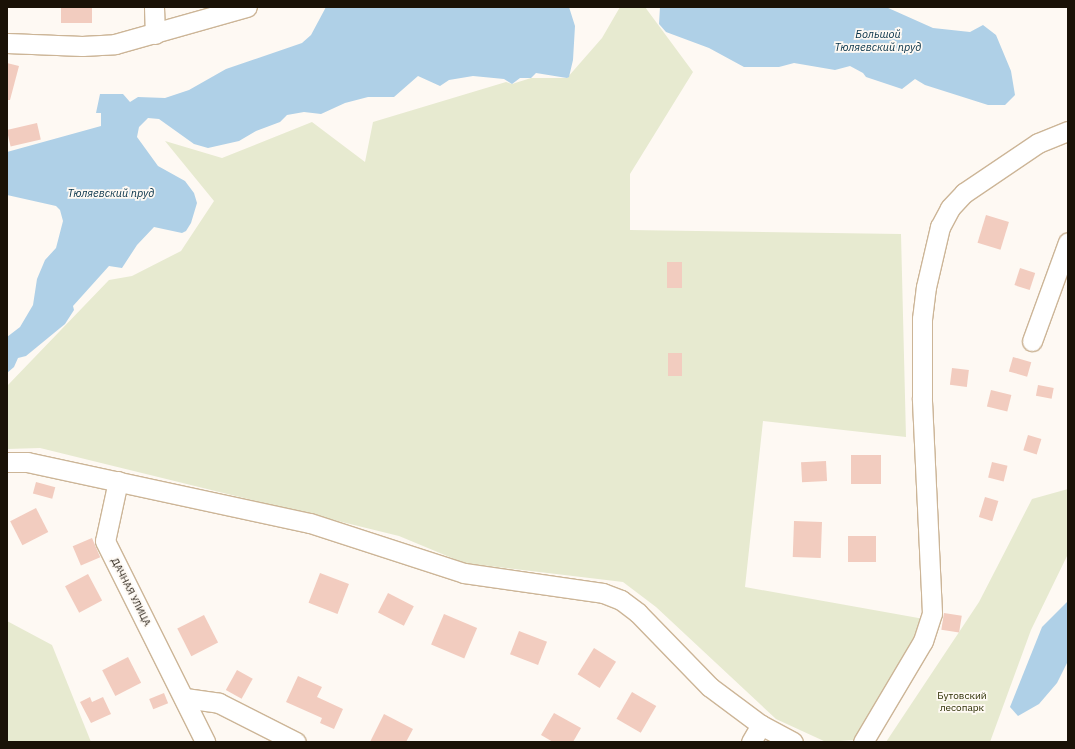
<!DOCTYPE html>
<html>
<head>
<meta charset="utf-8">
<style>
  body { margin:0 }
  #map { position:relative; width:1075px; height:749px; overflow:hidden; background:#fef9f3; font-family:"IBM Plex Sans",sans-serif }
  div>[style] { position:absolute }
  .green>* { inset:0; background:#e7ead0 }
  .water>* { inset:0; background:#afd0e7 }
  .building>* { inset:0; background:#f2ccbf; transform-origin:0 0 }
  .roads { filter:drop-shadow(1px 0 #ccb597) drop-shadow(-1px 0 #ccb597) drop-shadow(0 1px #ccb597) drop-shadow(0 -1px #ccb597) }
  .minor>* { height:19px; margin:-9.5px; padding:0 9.5px; transform-origin:9.5px; border-radius:9.5px; background:#fff }
  span { translate:-50% -50%; white-space:nowrap; text-align:center; line-height:1.15; -webkit-text-stroke:3.5px #fef9f3; paint-order:stroke }
  .street-label { font-size:10px; color:#1a1207 }
  .park-label { font-size:10px; color:#2b2d01 }
  .water-label { font-size:11px; color:#032f46; font-style:italic }
  .frame { position:absolute; inset:0; border:8px solid #1a1207; pointer-events:none }
</style>
</head>
<body>
<div id="map">
  <div class="green">
    <i style="clip-path:polygon(620px 7px,645px 7px,693px 72px,630px 174px,630px 230px,901px 234px,906px 437px,763px 421px,745px 587px,924px 619px,864px 730px,854px 740px,826px 742px,776px 719px,656px 607px,623px 582px,464px 563px,399px 536px,40px 448px,7px 449px,7px 386px,109px 280px,132px 276px,181px 251px,214px 201px,165px 141px,222px 158px,312px 122px,365px 162px,373px 122px,506px 82px,512px 84px,531px 78px,567px 78px,602px 38px)"></i>
    <i style="clip-path:polygon(1068px 489px,1068px 554px,1031px 630px,990px 742px,886px 742px,979px 602px,1032px 499px)"></i>
    <i style="clip-path:polygon(7px 621px,52px 645px,91px 742px,7px 742px)"></i>
  </div>
  <div class="water">
    <i style="clip-path:polygon(326px 7px,569px 7px,575px 26px,573px 60px,569px 77px,567px 78px,536px 73px,531px 78px,520px 78px,512px 84px,504px 79px,473px 76px,449px 80px,440px 86px,418px 76px,394px 97px,368px 97px,345px 103px,321px 114px,304px 112px,287px 115px,280px 122px,256px 131px,239px 141px,208px 148px,194px 144px,159px 119px,148px 118px,139px 127px,137px 137px,158px 166px,185px 181px,194px 193px,197px 203px,191px 223px,186px 231px,182px 233px,154px 227px,137px 245px,122px 268px,109px 266px,73px 306px,74px 310px,65px 324px,26px 356px,18px 358px,14px 367px,7px 373px,7px 337px,20px 327px,33px 305px,37px 279px,45px 260px,56px 248px,63px 221px,60px 210px,56px 206px,7px 195px,7px 152px,101px 126px,101px 113px,96px 113px,100px 94px,123px 94px,130px 102px,138px 97px,165px 98px,189px 90px,226px 69px,302px 43px,311px 35px)"></i>
    <i style="clip-path:polygon(660px 7px,886px 7px,933px 28px,970px 32px,983px 25px,996px 35px,1011px 71px,1015px 95px,1005px 105px,988px 105px,925px 85px,915px 79px,902px 89px,866px 77px,863px 73px,850px 66px,835px 70px,794px 63px,779px 67px,744px 67px,709px 48px,666px 32px,659px 24px)"></i>
    <i style="clip-path:polygon(1068px 601px,1068px 661px,1057px 683px,1039px 704px,1018px 716px,1010px 707px,1042px 627px)"></i>
  </div>
  <div class="building">
    <i style="left:61px;top:7px;width:31px;height:16px"></i>
    <i style="clip-path:polygon(7px 63px,19px 66px,10px 100px,7px 100px)"></i>
    <i style="left:37px;top:123px;width:17px;height:31px;rotate:77deg"></i>
    <i style="left:986px;top:215px;width:24px;height:29px;rotate:17deg"></i>
    <i style="left:667px;top:262px;width:15px;height:26px"></i>
    <i style="left:1020px;top:268px;width:16px;height:18px;rotate:18deg"></i>
    <i style="left:668px;top:353px;width:14px;height:23px"></i>
    <i style="left:1013px;top:357px;width:19px;height:15px;rotate:16deg"></i>
    <i style="left:952px;top:368px;width:17px;height:17px;rotate:7deg"></i>
    <i style="left:1038px;top:385px;width:16px;height:11px;rotate:11deg"></i>
    <i style="left:991px;top:390px;width:21px;height:17px;rotate:14deg"></i>
    <i style="left:1028px;top:435px;width:14px;height:16px;rotate:17deg"></i>
    <i style="left:851px;top:455px;width:30px;height:29px"></i>
    <i style="left:826px;top:461px;width:20px;height:25px;rotate:87deg"></i>
    <i style="left:992px;top:462px;width:16px;height:16px;rotate:14deg"></i>
    <i style="left:36px;top:482px;width:20px;height:12px;rotate:15deg"></i>
    <i style="left:985px;top:497px;width:14px;height:21px;rotate:17deg"></i>
    <i style="left:36px;top:508px;width:27px;height:29px;rotate:63deg"></i>
    <i style="left:794px;top:521px;width:28px;height:36px;rotate:2deg"></i>
    <i style="left:848px;top:536px;width:28px;height:26px"></i>
    <i style="left:92px;top:538px;width:21px;height:21px;rotate:67deg"></i>
    <i style="left:320px;top:573px;width:31px;height:32px;rotate:21deg"></i>
    <i style="left:88px;top:574px;width:30px;height:26px;rotate:62deg"></i>
    <i style="left:388px;top:593px;width:29px;height:22px;rotate:27deg"></i>
    <i style="left:944px;top:613px;width:18px;height:17px;rotate:9deg"></i>
    <i style="left:444px;top:614px;width:36px;height:33px;rotate:23deg"></i>
    <i style="left:204px;top:615px;width:31px;height:30px;rotate:63deg"></i>
    <i style="left:519px;top:631px;width:30px;height:25px;rotate:21deg"></i>
    <i style="left:594px;top:648px;width:26px;height:31px;rotate:32deg"></i>
    <i style="left:128px;top:657px;width:29px;height:29px;rotate:63deg"></i>
    <i style="left:237px;top:670px;width:18px;height:23px;rotate:29deg"></i>
    <i style="clip-path:polygon(298px 676px,322px 687px,317px 697px,343px 709px,334px 729px,320px 723px,322px 718px,286px 702px)"></i>
    <i style="left:632px;top:692px;width:28px;height:31px;rotate:30deg"></i>
    <i style="left:164px;top:693px;width:11px;height:16px;rotate:68deg"></i>
    <i style="clip-path:polygon(90px 697px,92px 702px,103px 697px,111px 714px,91px 723px,80px 702px)"></i>
    <i style="clip-path:polygon(554px 713px,581px 728px,573px 742px,553px 742px,541px 735px)"></i>
    <i style="clip-path:polygon(384px 714px,413px 729px,406px 742px,370px 742px)"></i>
  </div>
  <div class="roads">
    <div class="minor">
      <i style="left:154px;top:7px;width:27px;rotate:88deg"></i>
      <i style="left:7px;top:43px;width:75px;rotate:2.3deg"></i>
      <i style="left:82px;top:46px;width:33px;rotate:-3deg"></i>
      <i style="left:115px;top:44px;width:137px;rotate:-15.7deg"></i>
      <i style="left:1032px;top:341px;width:105px;rotate:-70deg"></i>
      <i style="left:7px;top:462px;width:20px"></i>
      <i style="left:27px;top:462px;width:289px;rotate:12.2deg"></i>
      <i style="left:310px;top:523px;width:162px;rotate:18deg"></i>
      <i style="left:464px;top:573px;width:140px;rotate:8.2deg"></i>
      <i style="left:603px;top:593px;width:19px;rotate:21deg"></i>
      <i style="left:621px;top:600px;width:21px;rotate:37deg"></i>
      <i style="left:638px;top:613px;width:103px;rotate:45.8deg"></i>
      <i style="left:710px;top:687px;width:64px;rotate:36.7deg"></i>
      <i style="left:761px;top:725px;width:36px;rotate:28deg"></i>
      <i style="left:118px;top:481px;width:61px;rotate:102.2deg"></i>
      <i style="left:105px;top:541px;width:225px;rotate:63.5deg"></i>
      <i style="left:185px;top:698px;width:34px;rotate:8deg"></i>
      <i style="left:219px;top:703px;width:86px;rotate:26.9deg"></i>
      <i style="left:751px;top:742px;width:20px;rotate:-60deg"></i>
      <i style="left:863px;top:742px;width:117px;rotate:-59.3deg"></i>
      <i style="left:923px;top:641px;width:29px;rotate:-72deg"></i>
      <i style="left:932px;top:613px;width:216px;rotate:-92.7deg"></i>
      <i style="left:922px;top:397px;width:78px;rotate:-90deg"></i>
      <i style="left:922px;top:319px;width:32px;rotate:-83deg"></i>
      <i style="left:926px;top:287px;width:62px;rotate:-76.9deg"></i>
      <i style="left:940px;top:227px;width:21px;rotate:-62deg"></i>
      <i style="left:950px;top:208px;width:21px;rotate:-47deg"></i>
      <i style="left:964px;top:193px;width:89px;rotate:-34deg"></i>
      <i style="left:1038px;top:143px;width:32px;rotate:-22deg"></i>
    </div>
  </div>
  <div class="street-label">
    <span style="left:131px;top:592px;rotate:63deg">ДАЧНАЯ УЛИЦА</span>
  </div>
  <div class="park-label">
    <span style="left:962px;top:701px">Бутовский<br>лесопарк</span>
  </div>
  <div class="water-label">
    <span style="left:878px;top:41px">Большой<br>Тюляевский пруд</span>
    <span style="left:111px;top:193px">Тюляевский пруд</span>
  </div>
  <div class="frame"></div>
</div>
</body>
</html>
